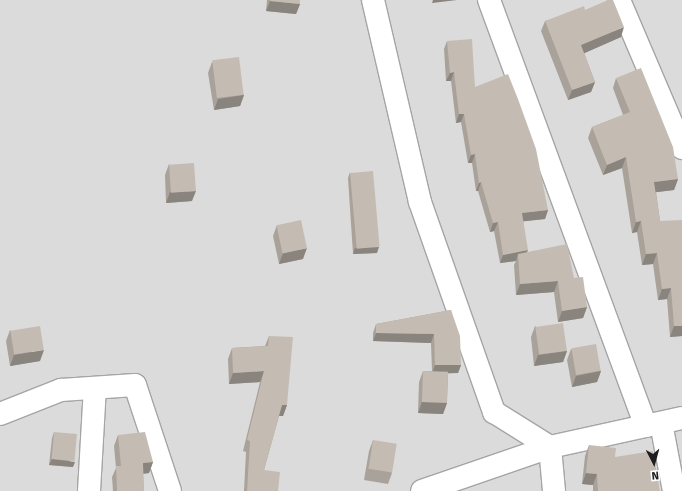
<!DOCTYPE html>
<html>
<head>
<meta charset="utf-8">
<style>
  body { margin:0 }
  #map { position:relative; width:682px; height:491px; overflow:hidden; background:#efede4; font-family:"Fira Sans",sans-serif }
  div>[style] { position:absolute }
  .residential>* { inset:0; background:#dcdbdb; transform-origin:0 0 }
  .roads { filter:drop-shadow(1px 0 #a5a5a5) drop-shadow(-1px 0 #a5a5a5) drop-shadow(0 1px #a5a5a5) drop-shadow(0 -1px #a5a5a5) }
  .street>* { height:22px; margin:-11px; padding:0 11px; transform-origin:11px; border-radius:11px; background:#fff }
  .wall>* { inset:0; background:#a9a29a }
  .shaded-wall>* { inset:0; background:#89847d }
  .building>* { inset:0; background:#c4bcb3; transform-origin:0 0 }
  span { translate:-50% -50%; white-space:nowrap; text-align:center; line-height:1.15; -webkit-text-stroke:3px #fff; paint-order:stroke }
  .north { position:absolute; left:634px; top:443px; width:40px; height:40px; -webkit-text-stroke:3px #fff; paint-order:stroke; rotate:174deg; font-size:11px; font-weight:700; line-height:16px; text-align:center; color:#1e1e1e }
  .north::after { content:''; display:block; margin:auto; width:14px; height:18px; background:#1e1e1e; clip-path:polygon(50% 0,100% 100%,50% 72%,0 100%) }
</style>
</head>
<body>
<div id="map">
  <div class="residential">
    <i style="left:0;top:0;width:682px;height:491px"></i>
  </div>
  <div class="roads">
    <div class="street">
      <i style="left:373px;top:0;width:207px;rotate:76.9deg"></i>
      <i style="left:420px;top:202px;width:223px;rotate:70.6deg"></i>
      <i style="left:494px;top:412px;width:66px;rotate:32deg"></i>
      <i style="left:550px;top:447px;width:44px;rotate:84.8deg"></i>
      <i style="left:489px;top:0;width:454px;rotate:69.8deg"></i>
      <i style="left:619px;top:0;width:161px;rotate:66.9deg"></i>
      <i style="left:0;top:414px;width:66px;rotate:-21.5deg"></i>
      <i style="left:61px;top:390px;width:74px;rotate:-3.9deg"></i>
      <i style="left:135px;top:385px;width:112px;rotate:71.7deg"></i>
      <i style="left:661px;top:423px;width:69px;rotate:79.2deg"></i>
      <i style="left:89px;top:491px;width:103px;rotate:-86.7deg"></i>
      <i style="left:422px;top:491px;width:135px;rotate:-19deg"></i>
      <i style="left:550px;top:447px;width:135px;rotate:-12.4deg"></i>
    </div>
  </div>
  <div class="wall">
    <i style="clip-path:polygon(267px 0,300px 0,300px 4px,296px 14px,266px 11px)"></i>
    <i style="clip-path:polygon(585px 10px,621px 37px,584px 53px,595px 82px,591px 92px,568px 100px,541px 31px,545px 21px)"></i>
    <i style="clip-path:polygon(447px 41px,475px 87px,548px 210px,545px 219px,523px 221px,527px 252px,574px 278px,587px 307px,583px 318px,558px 322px,554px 292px,516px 295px,514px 265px,516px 261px,500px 263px,494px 231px,490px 232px,478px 191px,476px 191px,472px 163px,468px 163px,461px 122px,456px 123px,451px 81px,446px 81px,444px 49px)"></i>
    <i style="clip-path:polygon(212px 62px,244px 95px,240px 106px,214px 110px,208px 73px)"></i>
    <i style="clip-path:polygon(616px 78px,678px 179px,674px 190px,656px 192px,660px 221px,682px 336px,670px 337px,667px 299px,658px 300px,653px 264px,642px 265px,637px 232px,632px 233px,622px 168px,603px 175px,588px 138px,592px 127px,623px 115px,613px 88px)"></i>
    <i style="clip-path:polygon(169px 164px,192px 201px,166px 203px,165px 175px)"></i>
    <i style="clip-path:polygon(350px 172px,377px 253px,353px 254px,348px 178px)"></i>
    <i style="clip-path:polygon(277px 225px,303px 259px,279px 264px,273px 236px)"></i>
    <i style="clip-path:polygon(451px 310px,461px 365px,458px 373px,448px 373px,447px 403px,443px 414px,418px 413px,419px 382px,423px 371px,432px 371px,431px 343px,373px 341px,373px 333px,376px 324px)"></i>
    <i style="clip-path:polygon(535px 326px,567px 351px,563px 362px,534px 366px,531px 337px)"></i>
    <i style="clip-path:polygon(10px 330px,40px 361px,10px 366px,6px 341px)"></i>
    <i style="clip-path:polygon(269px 336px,287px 405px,283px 416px,279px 416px,264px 470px,278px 491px,244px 491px,246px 452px,243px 451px,260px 382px,229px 384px,228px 359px,232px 348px,265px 346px)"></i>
    <i style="clip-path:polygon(571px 349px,601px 371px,597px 382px,572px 387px,567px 360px)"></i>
    <i style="clip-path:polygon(54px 432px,73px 467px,49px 465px,52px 438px)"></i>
    <i style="clip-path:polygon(118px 435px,153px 462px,149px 473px,143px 474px,144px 491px,113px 491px,112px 477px,116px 468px,114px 446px)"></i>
    <i style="clip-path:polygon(373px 440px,392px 473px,388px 484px,364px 480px,369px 451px)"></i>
    <i style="clip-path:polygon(589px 445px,615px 457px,660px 491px,593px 491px,593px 485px,582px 484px,585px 456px)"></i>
  </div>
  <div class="shaded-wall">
    <i style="clip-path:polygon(433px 0,457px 0,432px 3px)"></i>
    <i style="clip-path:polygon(270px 1px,300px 4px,296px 14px,266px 11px)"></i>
    <i style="clip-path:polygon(624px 27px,621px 37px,578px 56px,581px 45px)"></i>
    <i style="clip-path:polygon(454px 72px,451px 81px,446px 81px,450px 73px)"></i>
    <i style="clip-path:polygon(595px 82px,591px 92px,568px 100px,572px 90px)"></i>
    <i style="clip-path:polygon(244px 95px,240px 106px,214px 110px,218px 99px)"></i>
    <i style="clip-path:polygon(459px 114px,464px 114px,461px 122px,456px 123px)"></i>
    <i style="clip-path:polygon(475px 154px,472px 163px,468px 163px,471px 155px)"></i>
    <i style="clip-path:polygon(626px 157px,622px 168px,603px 175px,607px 165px)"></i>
    <i style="clip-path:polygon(678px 179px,674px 190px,650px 193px,654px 182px)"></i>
    <i style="clip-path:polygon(481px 182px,478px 191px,476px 191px,479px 183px)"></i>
    <i style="clip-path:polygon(196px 191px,192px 201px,166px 203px,170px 192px)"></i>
    <i style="clip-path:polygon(548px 210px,545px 219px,518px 222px,522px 213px)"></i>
    <i style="clip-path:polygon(641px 221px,637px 232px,632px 233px,636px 222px)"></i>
    <i style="clip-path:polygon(498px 222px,494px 231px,490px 232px,493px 223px)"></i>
    <i style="clip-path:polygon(379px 247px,377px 253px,353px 254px,355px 248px)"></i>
    <i style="clip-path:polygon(307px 248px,303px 259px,279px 264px,283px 253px)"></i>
    <i style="clip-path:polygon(528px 250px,524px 259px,518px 254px,516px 261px,500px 263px,503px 255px)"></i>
    <i style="clip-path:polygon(657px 253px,653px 264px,642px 265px,646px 254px)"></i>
    <i style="clip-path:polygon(558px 281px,554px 292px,516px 295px,520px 284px)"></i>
    <i style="clip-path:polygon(671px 288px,667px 299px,658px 300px,662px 289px)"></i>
    <i style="clip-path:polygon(587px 307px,583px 318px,558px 322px,562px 311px)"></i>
    <i style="clip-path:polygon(674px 326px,682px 326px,682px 336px,670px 337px)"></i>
    <i style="clip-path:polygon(376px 333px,434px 334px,431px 343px,373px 341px)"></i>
    <i style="clip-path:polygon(44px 350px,40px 361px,10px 366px,14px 355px)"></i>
    <i style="clip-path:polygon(567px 351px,563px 362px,534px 366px,538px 355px)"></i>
    <i style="clip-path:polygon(435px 365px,461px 365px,458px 373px,432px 374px)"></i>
    <i style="clip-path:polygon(264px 371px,260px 382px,229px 384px,233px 373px)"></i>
    <i style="clip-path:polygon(601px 371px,597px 382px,572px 387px,576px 376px)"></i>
    <i style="clip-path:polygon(422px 402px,447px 403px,443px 414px,418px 413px)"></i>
    <i style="clip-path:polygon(282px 405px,287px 405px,283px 416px,278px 416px)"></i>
    <i style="clip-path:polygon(52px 459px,75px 462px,73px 467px,49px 465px)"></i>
    <i style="clip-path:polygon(153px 462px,149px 473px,139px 474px,143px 463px)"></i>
    <i style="clip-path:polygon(586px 473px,597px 474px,593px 485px,582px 484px)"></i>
  </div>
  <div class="building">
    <i style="clip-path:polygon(270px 0,300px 0,300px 4px,270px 1px)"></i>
    <i style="clip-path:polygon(608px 0,613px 0,624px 27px,581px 45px,595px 82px,572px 90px,545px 21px,584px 6px,585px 10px)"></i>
    <i style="clip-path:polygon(472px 39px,475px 87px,508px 74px,518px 99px,536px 149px,548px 210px,522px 213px,528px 250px,503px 255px,498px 222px,493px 223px,481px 182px,479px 183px,475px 154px,471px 155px,464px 114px,459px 114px,454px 72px,450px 73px,447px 41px)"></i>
    <i style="left:239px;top:57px;width:38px;height:27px;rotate:83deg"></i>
    <i style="clip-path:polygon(641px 68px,673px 147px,678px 179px,654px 182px,660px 221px,682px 220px,682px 326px,674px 326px,671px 288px,662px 289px,657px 253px,646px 254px,641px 221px,636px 222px,626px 157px,607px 165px,592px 127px,630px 112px,616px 78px)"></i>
    <i style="left:194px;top:163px;width:28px;height:25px;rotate:86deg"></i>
    <i style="left:373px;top:171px;width:76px;height:23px;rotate:85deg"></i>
    <i style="left:301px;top:220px;width:29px;height:25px;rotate:78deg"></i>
    <i style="clip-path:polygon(567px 244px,574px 278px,583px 277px,587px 307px,562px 311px,558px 281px,520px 284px,518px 254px)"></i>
    <i style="clip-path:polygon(451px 310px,460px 336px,461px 365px,435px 365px,434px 334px,376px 333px,376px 324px)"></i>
    <i style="left:563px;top:323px;width:28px;height:28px;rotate:82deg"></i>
    <i style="left:40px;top:326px;width:24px;height:30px;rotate:81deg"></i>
    <i style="clip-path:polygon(269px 336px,293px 337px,287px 405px,282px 405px,264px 470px,280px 472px,278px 491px,247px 491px,250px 441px,247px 440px,264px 371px,233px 373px,232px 348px,268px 346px)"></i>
    <i style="left:596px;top:344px;width:27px;height:25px;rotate:80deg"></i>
    <i style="left:423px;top:371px;width:25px;height:31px;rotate:2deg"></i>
    <i style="left:54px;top:432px;width:23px;height:27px;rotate:5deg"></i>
    <i style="clip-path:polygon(145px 432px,153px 462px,143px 463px,144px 491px,117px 491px,116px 466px,121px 466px,118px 435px)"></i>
    <i style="left:373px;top:440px;width:24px;height:29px;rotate:9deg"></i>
    <i style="clip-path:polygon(589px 445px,616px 448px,615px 457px,653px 451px,660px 491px,598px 491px,597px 474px,586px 473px)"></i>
  </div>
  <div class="north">N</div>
</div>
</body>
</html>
